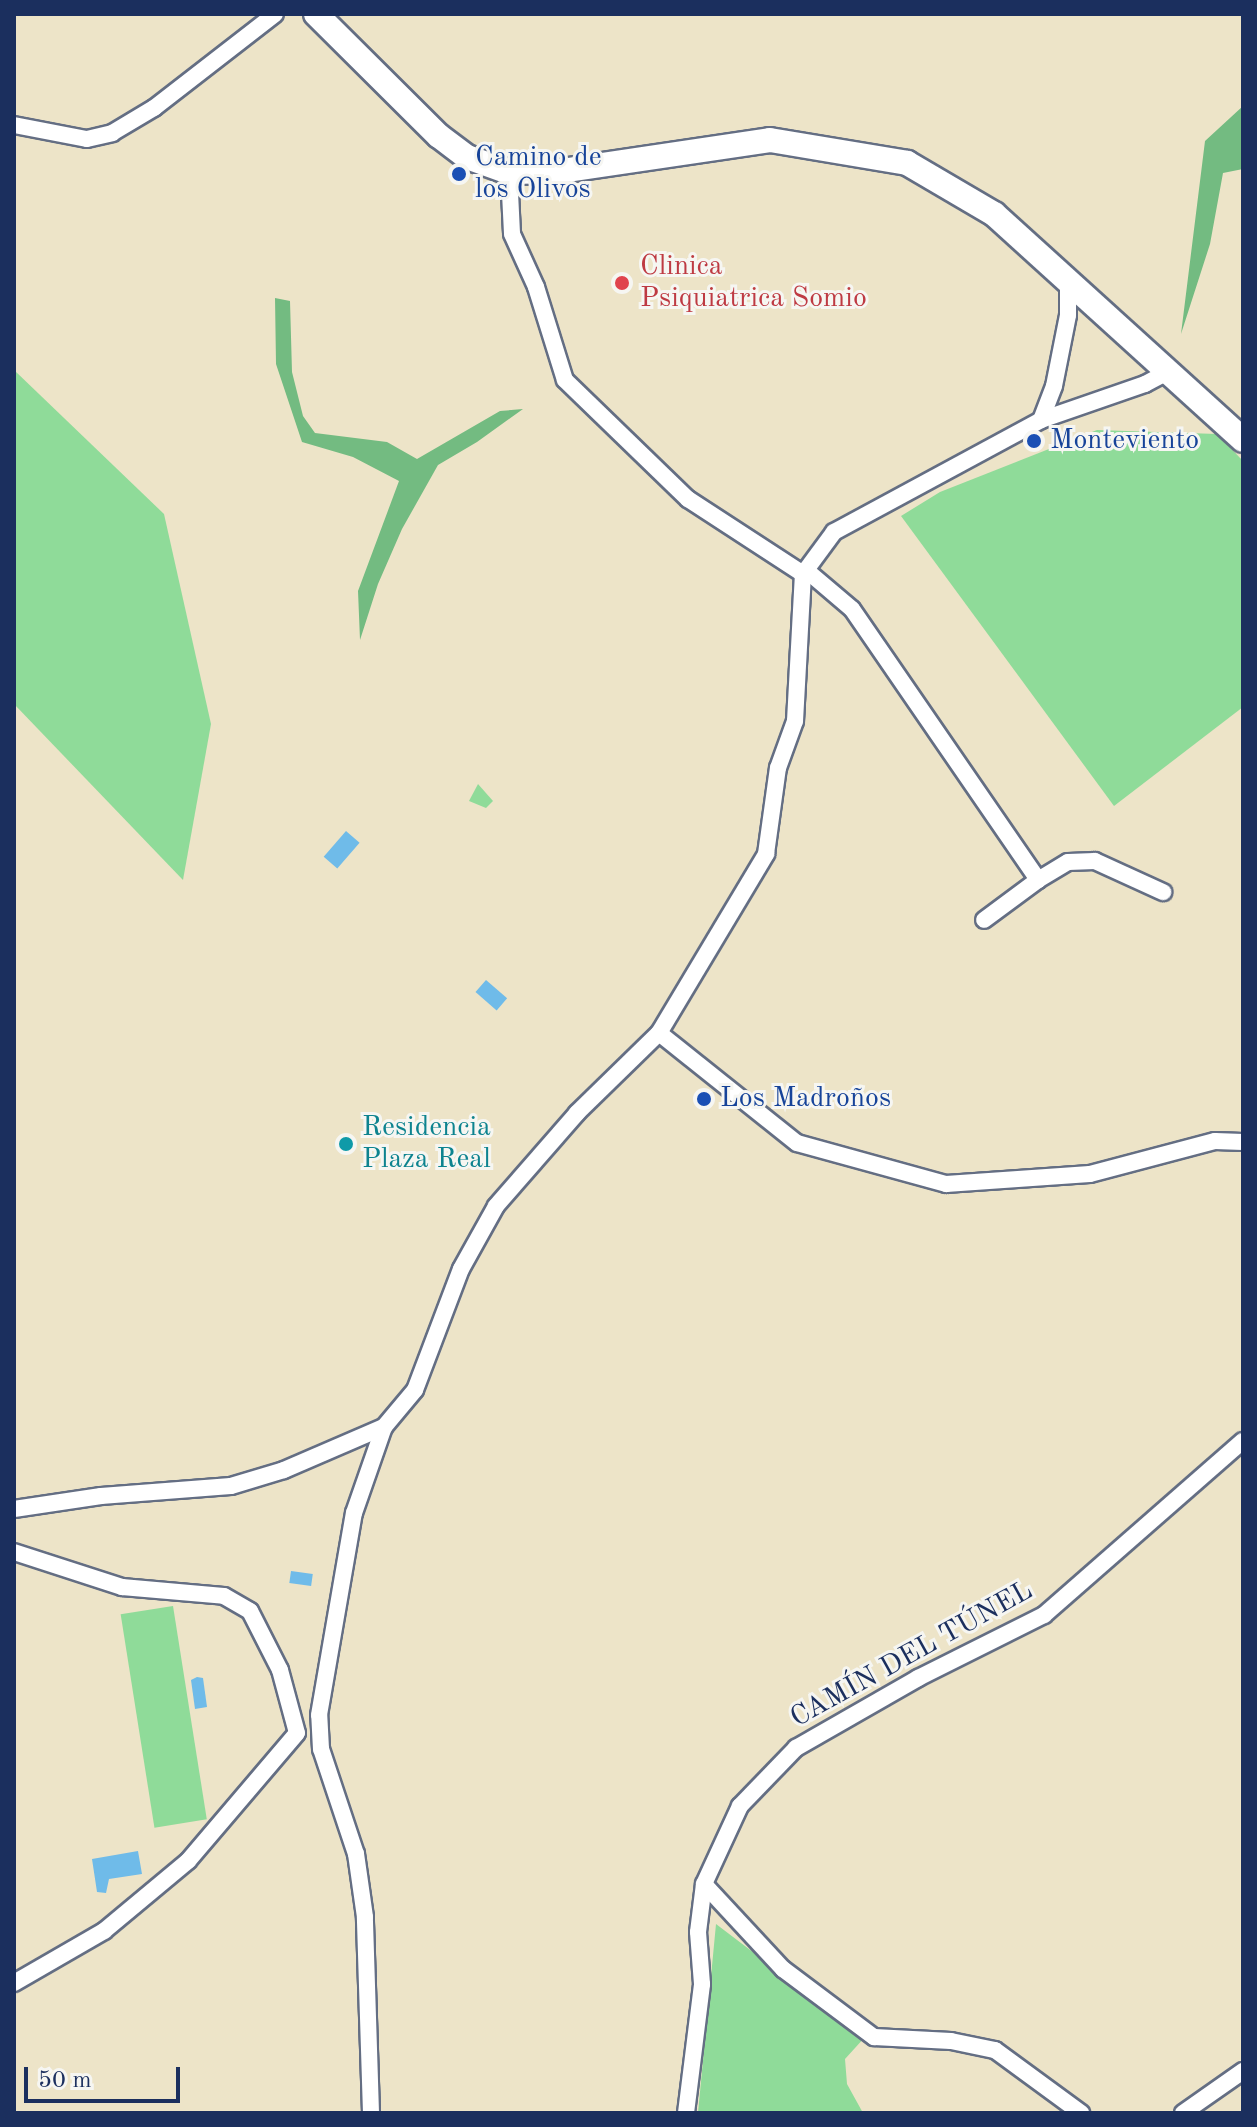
<!DOCTYPE html>
<html>
<head>
<meta charset="utf-8">
<style>
  body { margin:0 }
  #map { position:relative; width:1257px; height:2127px; overflow:hidden; background:#ede4c8; font-family:"Old Standard TT",serif }
  div>[style] { position:absolute }
  .green>* { inset:0; background:#8fdb99; transform-origin:0 0 }
  .forest>* { inset:0; background:#73bb81 }
  .water>* { inset:0; background:#6fbbe9; transform-origin:0 0 }
  .roads { filter:drop-shadow(2px 0 #646e83) drop-shadow(-2px 0 #646e83) drop-shadow(0 2px #646e83) drop-shadow(0 -2px #646e83) }
  .street>* { height:16px; margin:-8px; padding:0 8px; transform-origin:8px; border-radius:8px; background:#fff }
  .secondary>* { height:24px; margin:-12px; padding:0 12px; transform-origin:12px; border-radius:12px; background:#fff }
  .dots>* { width:22px; height:22px; translate:-50% -50%; box-sizing:border-box; border:4px solid #f6f6f2; border-radius:50% }
  span { translate:-50% -50%; white-space:nowrap; text-align:center; line-height:1.15; -webkit-text-stroke:6px #f6f6f2; paint-order:stroke }
  .transit-label { font-size:28px; color:#164399 }
  .left { translate:0 -50%; text-align:left }
  .health-label { font-size:28px; color:#be3a42 }
  .culture-label { font-size:28px; color:#0d838f }
  .street-label { font-size:28px; color:#1b2f5e }
  .frame { position:absolute; inset:0; border:16px solid #1b2f5e; pointer-events:none }
  .scale { position:absolute; left:24px; top:2067px; width:156px; height:36px; box-sizing:border-box; border:4px solid #1b2f5e; border-top:0; padding-left:10px; font-size:24px; line-height:28px; white-space:nowrap; color:#1b2f5e; -webkit-text-stroke:6px #f6f6f2; paint-order:stroke }
</style>
</head>
<body>
<div id="map">
  <div class="green">
    <i style="clip-path:polygon(14px 370px,164px 514px,211px 724px,183px 880px,14px 704px)"></i>
    <i style="clip-path:polygon(1097px 430px,1217px 434px,1243px 461px,1243px 707px,1114px 806px,901px 516px,940px 492px)"></i>
    <i style="clip-path:polygon(478px 784px,493px 801px,486px 808px,469px 801px)"></i>
    <i style="left:173px;top:1606px;width:216px;height:53px;rotate:81deg"></i>
    <i style="clip-path:polygon(716px 1924px,865px 2037px,845px 2059px,847px 2084px,863px 2113px,698px 2113px)"></i>
  </div>
  <div class="forest">
    <i style="clip-path:polygon(1243px 106px,1243px 169px,1223px 173px,1210px 244px,1181px 334px,1205px 141px)"></i>
    <i style="clip-path:polygon(275px 298px,290px 301px,292px 372px,303px 416px,315px 433px,387px 442px,417px 459px,500px 411px,523px 409px,477px 442px,438px 465px,402px 529px,378px 584px,360px 640px,358px 591px,399px 481px,353px 457px,302px 442px,276px 364px)"></i>
  </div>
  <div class="water">
    <i style="left:346px;top:831px;width:18px;height:34px;rotate:41deg"></i>
    <i style="left:486px;top:980px;width:28px;height:16px;rotate:41deg"></i>
    <i style="left:291px;top:1571px;width:22px;height:12px;rotate:8deg"></i>
    <i style="clip-path:polygon(197px 1677px,203px 1678px,207px 1707px,195px 1709px,191px 1680px)"></i>
    <i style="clip-path:polygon(138px 1851px,142px 1874px,109px 1879px,106px 1893px,97px 1892px,92px 1859px)"></i>
  </div>
  <div class="roads">
    <div class="street">
      <i style="left:14px;top:125px;width:74px;rotate:10.9deg"></i>
      <i style="left:87px;top:139px;width:26px;rotate:-13deg"></i>
      <i style="left:112px;top:133px;width:49px;rotate:-30.8deg"></i>
      <i style="left:154px;top:108px;width:153px;rotate:-37.8deg"></i>
      <i style="left:509px;top:172px;width:62px;rotate:87.2deg"></i>
      <i style="left:512px;top:234px;width:58px;rotate:65.6deg"></i>
      <i style="left:536px;top:287px;width:97px;rotate:72.7deg"></i>
      <i style="left:565px;top:380px;width:171px;rotate:44.1deg"></i>
      <i style="left:688px;top:499px;width:137px;rotate:33.1deg"></i>
      <i style="left:1041px;top:420px;width:36px;rotate:-69deg"></i>
      <i style="left:1054px;top:386px;width:72px;rotate:-78.8deg"></i>
      <i style="left:1068px;top:315px;width:34px;rotate:-90deg"></i>
      <i style="left:806px;top:570px;width:60px;rotate:40.3deg"></i>
      <i style="left:852px;top:609px;width:329px;rotate:55.5deg"></i>
      <i style="left:1038px;top:880px;width:67px;rotate:143.5deg"></i>
      <i style="left:1038px;top:880px;width:35px;rotate:-31deg"></i>
      <i style="left:1068px;top:862px;width:27px;rotate:-2deg"></i>
      <i style="left:1095px;top:861px;width:75px;rotate:24.5deg"></i>
      <i style="left:659px;top:1033px;width:176px;rotate:38.6deg"></i>
      <i style="left:797px;top:1143px;width:155px;rotate:15.4deg"></i>
      <i style="left:946px;top:1184px;width:144px;rotate:-4deg"></i>
      <i style="left:1090px;top:1174px;width:129px;rotate:-14.8deg"></i>
      <i style="left:1215px;top:1141px;width:28px;rotate:2deg"></i>
      <i style="left:14px;top:1509px;width:88px;rotate:-8.5deg"></i>
      <i style="left:101px;top:1496px;width:130px;rotate:-4.4deg"></i>
      <i style="left:231px;top:1486px;width:55px;rotate:-16.8deg"></i>
      <i style="left:284px;top:1470px;width:109px;rotate:-23.3deg"></i>
      <i style="left:14px;top:1552px;width:114px;rotate:18deg"></i>
      <i style="left:122px;top:1587px;width:102px;rotate:5deg"></i>
      <i style="left:224px;top:1596px;width:30px;rotate:30deg"></i>
      <i style="left:250px;top:1611px;width:66px;rotate:63deg"></i>
      <i style="left:280px;top:1670px;width:65px;rotate:74.9deg"></i>
      <i style="left:297px;top:1733px;width:168px;rotate:130.4deg"></i>
      <i style="left:188px;top:1861px;width:109px;rotate:140.2deg"></i>
      <i style="left:104px;top:1931px;width:104px;rotate:150deg"></i>
      <i style="left:704px;top:1884px;width:116px;rotate:47.1deg"></i>
      <i style="left:783px;top:1969px;width:114px;rotate:36.8deg"></i>
      <i style="left:874px;top:2037px;width:77px;rotate:3deg"></i>
      <i style="left:951px;top:2041px;width:45px;rotate:11.6deg"></i>
      <i style="left:995px;top:2050px;width:107px;rotate:36.2deg"></i>
      <i style="left:371px;top:2113px;width:196px;rotate:-91.8deg"></i>
      <i style="left:365px;top:1917px;width:64px;rotate:-98.1deg"></i>
      <i style="left:356px;top:1854px;width:111px;rotate:-108.4deg"></i>
      <i style="left:321px;top:1749px;width:34px;rotate:-93deg"></i>
      <i style="left:319px;top:1715px;width:205px;rotate:-80.2deg"></i>
      <i style="left:354px;top:1513px;width:91px;rotate:-70.8deg"></i>
      <i style="left:384px;top:1427px;width:48px;rotate:-50deg"></i>
      <i style="left:415px;top:1390px;width:129px;rotate:-69.2deg"></i>
      <i style="left:461px;top:1269px;width:72px;rotate:-60.9deg"></i>
      <i style="left:496px;top:1206px;width:123px;rotate:-48.9deg"></i>
      <i style="left:577px;top:1113px;width:115px;rotate:-44.3deg"></i>
      <i style="left:659px;top:1033px;width:209px;rotate:-59.1deg"></i>
      <i style="left:766px;top:854px;width:87px;rotate:-82.1deg"></i>
      <i style="left:778px;top:768px;width:50px;rotate:-70.1deg"></i>
      <i style="left:795px;top:721px;width:147px;rotate:-86.9deg"></i>
      <i style="left:803px;top:574px;width:52px;rotate:-53.6deg"></i>
      <i style="left:834px;top:532px;width:235px;rotate:-28.4deg"></i>
      <i style="left:1041px;top:420px;width:110px;rotate:-19.1deg"></i>
      <i style="left:1145px;top:384px;width:24px;rotate:-28deg"></i>
      <i style="left:686px;top:2113px;width:130px;rotate:-82.9deg"></i>
      <i style="left:702px;top:1984px;width:52px;rotate:-94.4deg"></i>
      <i style="left:698px;top:1932px;width:48px;rotate:-82.9deg"></i>
      <i style="left:704px;top:1884px;width:86px;rotate:-65.2deg"></i>
      <i style="left:740px;top:1806px;width:81px;rotate:-46deg"></i>
      <i style="left:796px;top:1748px;width:141px;rotate:-29.8deg"></i>
      <i style="left:918px;top:1678px;width:141px;rotate:-26.6deg"></i>
      <i style="left:1044px;top:1615px;width:264px;rotate:-41.2deg"></i>
      <i style="left:1183px;top:2113px;width:73px;rotate:-35deg"></i>
    </div>
    <div class="secondary">
      <i style="left:316px;top:14px;width:173px;rotate:44.8deg"></i>
      <i style="left:439px;top:136px;width:35px;rotate:37deg"></i>
      <i style="left:467px;top:157px;width:45px;rotate:19.7deg"></i>
      <i style="left:509px;top:172px;width:52px;rotate:-1.1deg"></i>
      <i style="left:561px;top:171px;width:211px;rotate:-8.4deg"></i>
      <i style="left:770px;top:140px;width:139px;rotate:9.5deg"></i>
      <i style="left:907px;top:163px;width:101px;rotate:30.4deg"></i>
      <i style="left:994px;top:214px;width:336px;rotate:42.2deg"></i>
    </div>
  </div>
  <div class="dots">
    <i style="left:459px;top:174px;background:#1a4fb4"></i>
    <i style="left:622px;top:283px;background:#e0444e"></i>
    <i style="left:1034px;top:441px;background:#1a4fb4"></i>
    <i style="left:704px;top:1099px;background:#1a4fb4"></i>
    <i style="left:346px;top:1144px;background:#0f9aa8"></i>
  </div>
  <div class="transit-label">
    <span class="left" style="left:475px;top:174px">Camino de<br>los Olivos</span>
    <span class="left" style="left:1050px;top:441px">Monteviento</span>
    <span class="left" style="left:720px;top:1099px">Los Madroños</span>
  </div>
  <div class="health-label">
    <span class="left" style="left:640px;top:283px">Clinica<br>Psiquiatrica Somio</span>
  </div>
  <div class="culture-label">
    <span class="left" style="left:362px;top:1144px">Residencia<br>Plaza Real</span>
  </div>
  <div class="street-label">
    <span style="left:912px;top:1655px;rotate:-29deg">CAMÍN DEL TÚNEL</span>
  </div>
  <div class="frame"></div>
  <div class="scale">50 m</div>
</div>
</body>
</html>
